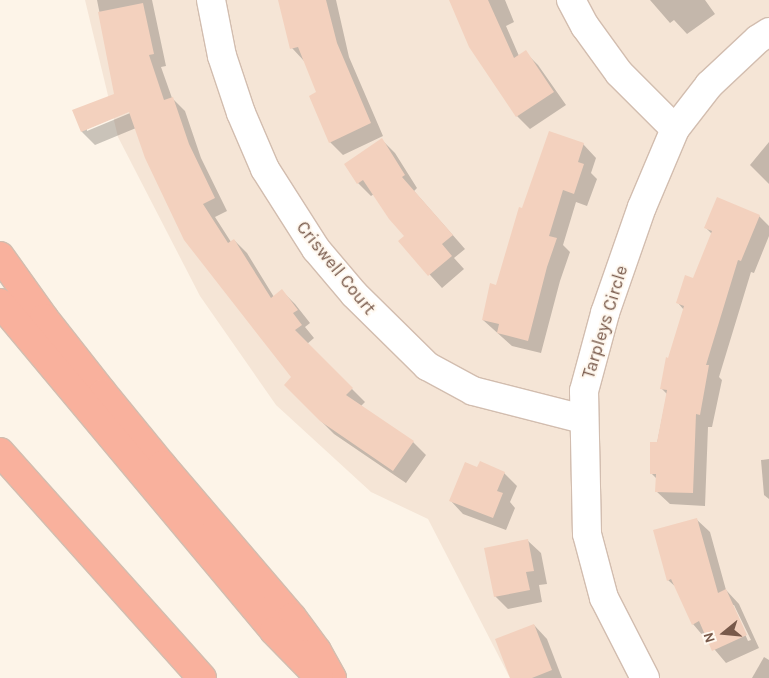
<!DOCTYPE html>
<html>
<head>
<meta charset="utf-8">
<style>
  body { margin:0 }
  #map { position:relative; width:769px; height:678px; overflow:hidden; background:#fdf4e8; font-family:Karla,sans-serif }
  div>[style] { position:absolute }
  .residential>* { inset:0; background:#f5e5d6 }
  .shadow>* { inset:0; background:#0003 }
  .building>* { inset:0; background:#f3d1be }
  .roads { filter:drop-shadow(1px 0 #d2bdaf) drop-shadow(-1px 0 #d2bdaf) drop-shadow(0 1px #d2bdaf) drop-shadow(0 -1px #d2bdaf) }
  .minor>* { height:28px; margin:-14px; padding:0 14px; transform-origin:14px; border-radius:14px; background:#fff }
  .motorway>* { height:28px; margin:-14px; padding:0 14px; transform-origin:14px; border-radius:14px; background:#f9b19d }
  span { translate:-50% -50%; white-space:nowrap; text-align:center; line-height:1.15; -webkit-text-stroke:4px #fff8ef; paint-order:stroke }
  .street-label { font-size:18px; color:#78594a }
  .north { position:absolute; left:699px; top:608px; width:50px; height:50px; -webkit-text-stroke:4px #fff8ef; paint-order:stroke; rotate:253deg; font-size:14px; font-weight:700; line-height:20px; text-align:center; color:#78594a }
  .north::after { content:''; display:block; margin:auto; width:18px; height:22px; background:#78594a; clip-path:polygon(50% 0,100% 100%,50% 72%,0 100%) }
</style>
</head>
<body>
<div id="map">
  <div class="residential">
    <i style="clip-path:polygon(85px 0,769px 0,769px 678px,510px 678px,428px 519px,371px 492px,276px 405px,200px 296px,118px 137px)"></i>
  </div>
  <div class="shadow">
    <i style="clip-path:polygon(evenodd,97px 0,152px 0,166px 66px,161px 67px,172px 98px,185px 111px,201px 158px,227px 211px,215px 217px,231px 242px,234px 240px,247px 253px,274px 297px,282px 291px,295px 304px,310px 323px,305px 327px,314px 338px,307px 344px,365px 402px,361px 406px,413px 442px,426px 455px,406px 483px,334px 434px,285px 385px,293px 377px,136px 128px,95px 145px,82px 132px,74px 111px,116px 95px,97px 0,134px 109px,135px 111px,87px 131px,87px 129px,134px 109px)"></i>
    <i style="clip-path:polygon(286px 0,336px 0,349px 57px,383px 136px,343px 155px,330px 142px,318px 93px,305px 62px,292px 48px)"></i>
    <i style="clip-path:polygon(450px 0,505px 0,514px 22px,506px 26px,519px 56px,525px 52px,538px 65px,566px 105px,530px 129px,517px 116px)"></i>
    <i style="clip-path:polygon(650px 0,705px 0,715px 14px,687px 34px,674px 20px,670px 23px)"></i>
    <i style="clip-path:polygon(382px 140px,395px 153px,417px 188px,414px 191px,465px 249px,454px 258px,464px 269px,442px 288px,399px 241px,406px 236px,374px 194px,371px 196px,358px 183px,346px 164px)"></i>
    <i style="clip-path:polygon(769px 142px,769px 184px,750px 165px)"></i>
    <i style="clip-path:polygon(583px 144px,596px 158px,591px 173px,597px 179px,587px 206px,576px 202px,563px 245px,570px 252px,560px 281px,541px 353px,512px 346px,483px 320px,497px 286px,522px 209px)"></i>
    <i style="clip-path:polygon(759px 216px,769px 226px,769px 236px,754px 273px,751px 272px,719px 377px,722px 380px,712px 427px,708px 427px,705px 506px,670px 504px,656px 491px,657px 479px,651px 473px,667px 394px,661px 388px,684px 310px,678px 303px,694px 280px,712px 234px,706px 228px)"></i>
    <i style="clip-path:polygon(769px 459px,769px 499px,764px 495px,761px 460px)"></i>
    <i style="clip-path:polygon(478px 469px,504px 473px,517px 486px,510px 502px,515px 508px,506px 530px,463px 514px,450px 500px)"></i>
    <i style="clip-path:polygon(evenodd,696px 519px,710px 532px,726px 590px,739px 604px,759px 648px,726px 663px,693px 624px,677px 588px,668px 580px,696px 519px,732px 605px,734px 605px,751px 640px,748px 641px,732px 605px)"></i>
    <i style="clip-path:polygon(527px 540px,541px 553px,547px 584px,539px 585px,542px 602px,508px 609px,495px 596px)"></i>
    <i style="clip-path:polygon(534px 625px,547px 639px,562px 678px,511px 678px)"></i>
    <i style="clip-path:polygon(764px 657px,769px 660px,769px 678px,752px 678px)"></i>
  </div>
  <div class="building">
    <i style="clip-path:polygon(278px 0,326px 0,337px 43px,371px 123px,329px 143px,309px 96px,316px 92px,298px 47px,290px 49px)"></i>
    <i style="clip-path:polygon(449px 0,488px 0,514px 58px,526px 50px,554px 92px,516px 117px,469px 47px)"></i>
    <i style="clip-path:polygon(143px 3px,154px 54px,149px 55px,164px 100px,173px 97px,189px 144px,215px 198px,203px 204px,228px 243px,234px 239px,271px 298px,282px 289px,298px 310px,293px 313px,302px 325px,295px 330px,353px 388px,346px 395px,414px 441px,393px 471px,320px 421px,284px 385px,291px 377px,184px 240px,145px 158px,129px 112px,81px 132px,72px 110px,114px 94px,98px 12px)"></i>
    <i style="clip-path:polygon(549px 131px,584px 143px,578px 162px,584px 164px,574px 194px,563px 190px,549px 236px,557px 238px,547px 267px,528px 341px,497px 333px,499px 324px,482px 320px,490px 283px,496px 285px,519px 207px,522px 208px)"></i>
    <i style="clip-path:polygon(382px 138px,405px 175px,402px 177px,453px 235px,442px 244px,452px 256px,428px 276px,398px 241px,404px 236px,389px 219px,363px 180px,357px 184px,344px 164px)"></i>
    <i style="clip-path:polygon(717px 197px,760px 215px,741px 261px,738px 260px,706px 365px,709px 365px,700px 415px,696px 414px,693px 493px,655px 492px,656px 474px,650px 474px,650px 442px,657px 442px,667px 390px,660px 389px,666px 357px,668px 358px,684px 306px,676px 303px,685px 275px,693px 278px,712px 231px,704px 228px)"></i>
    <i style="clip-path:polygon(480px 461px,505px 472px,497px 491px,503px 493px,493px 518px,449px 501px,465px 462px,477px 467px)"></i>
    <i style="clip-path:polygon(697px 518px,718px 593px,726px 589px,747px 635px,712px 651px,699px 621px,692px 625px,671px 579px,667px 581px,653px 530px)"></i>
    <i style="clip-path:polygon(528px 539px,534px 571px,526px 572px,530px 590px,494px 597px,484px 548px)"></i>
    <i style="clip-path:polygon(534px 624px,552px 670px,532px 678px,510px 678px,495px 639px)"></i>
  </div>
  <div class="roads">
    <div class="minor">
      <i style="left:211px;top:0;width:57px;rotate:78.9deg"></i>
      <i style="left:222px;top:56px;width:60px;rotate:71.6deg"></i>
      <i style="left:241px;top:113px;width:61px;rotate:66.8deg"></i>
      <i style="left:265px;top:169px;width:95px;rotate:57.5deg"></i>
      <i style="left:316px;top:249px;width:59px;rotate:49.8deg"></i>
      <i style="left:354px;top:294px;width:103px;rotate:44.6deg"></i>
      <i style="left:427px;top:366px;width:52px;rotate:28.5deg"></i>
      <i style="left:473px;top:391px;width:114px;rotate:14.3deg"></i>
      <i style="left:571px;top:0;width:30px;rotate:62deg"></i>
      <i style="left:585px;top:26px;width:58px;rotate:54.1deg"></i>
      <i style="left:619px;top:73px;width:79px;rotate:45deg"></i>
      <i style="left:645px;top:678px;width:90px;rotate:-117.1deg"></i>
      <i style="left:604px;top:598px;width:66px;rotate:-104.9deg"></i>
      <i style="left:587px;top:534px;width:143px;rotate:-91.2deg"></i>
      <i style="left:584px;top:391px;width:81px;rotate:-74.9deg"></i>
      <i style="left:605px;top:313px;width:112px;rotate:-70.8deg"></i>
      <i style="left:642px;top:207px;width:85px;rotate:-67.1deg"></i>
      <i style="left:675px;top:129px;width:56px;rotate:-52.3deg"></i>
      <i style="left:709px;top:85px;width:67px;rotate:-43.2deg"></i>
      <i style="left:758px;top:39px;width:13px;rotate:-32deg"></i>
    </div>
    <div class="motorway">
      <i style="left:0;top:256px;width:76px;rotate:54.6deg"></i>
      <i style="left:44px;top:318px;width:95px;rotate:51.8deg"></i>
      <i style="left:103px;top:393px;width:93px;rotate:50.7deg"></i>
      <i style="left:162px;top:465px;width:200px;rotate:49.5deg"></i>
      <i style="left:292px;top:617px;width:42px;rotate:53.7deg"></i>
      <i style="left:317px;top:651px;width:31px;rotate:61deg"></i>
      <i style="left:0;top:303px;width:427px;rotate:50.1deg"></i>
      <i style="left:274px;top:631px;width:64px;rotate:45.6deg"></i>
      <i style="left:0;top:452px;width:303px;rotate:48.2deg"></i>
    </div>
  </div>
  <div class="street-label">
    <span style="left:336px;top:268px;rotate:51deg">Criswell Court</span>
    <span style="left:605px;top:322px;rotate:-73deg">Tarpleys Circle</span>
  </div>
  <div class="north">N</div>
</div>
</body>
</html>
